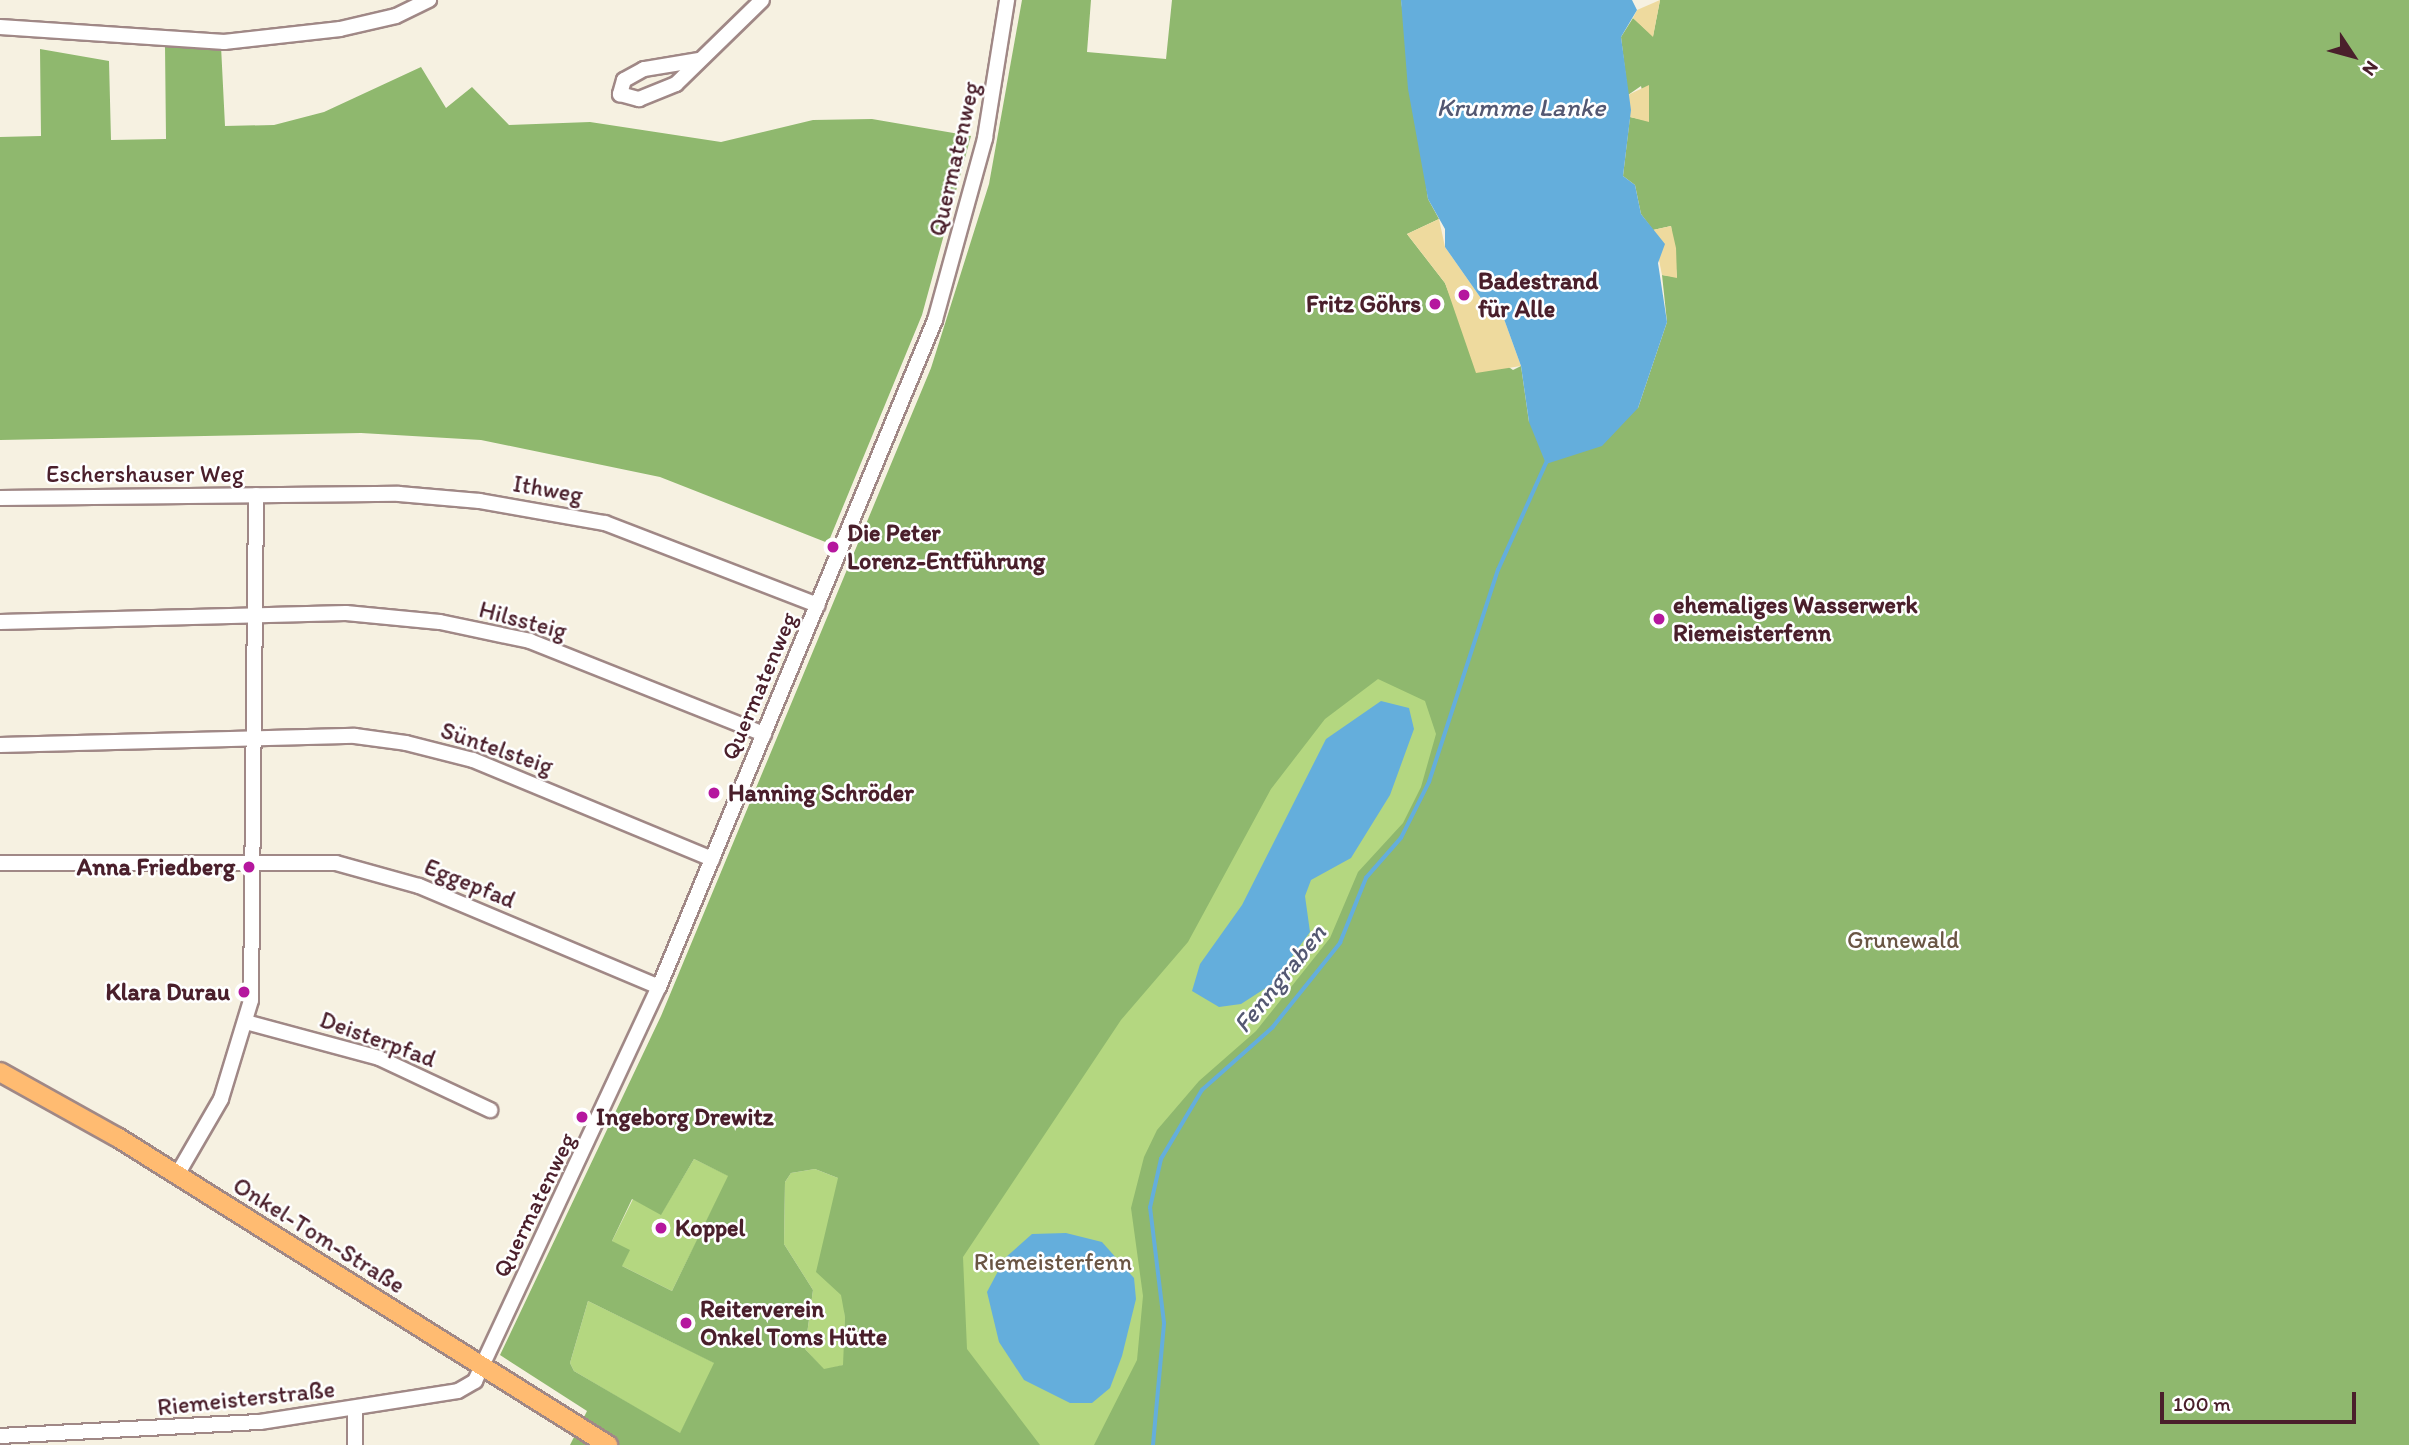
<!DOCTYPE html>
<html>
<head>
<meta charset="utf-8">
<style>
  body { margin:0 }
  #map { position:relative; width:2409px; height:1445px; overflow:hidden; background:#f6f1e1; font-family:Itim,sans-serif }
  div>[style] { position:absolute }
  .green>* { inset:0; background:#b4d780 }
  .forest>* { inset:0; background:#8fb86e }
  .sand>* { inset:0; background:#eeda9e }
  .water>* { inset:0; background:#64aedc }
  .stream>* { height:3.5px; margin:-1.75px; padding:0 1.75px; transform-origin:1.75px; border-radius:1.75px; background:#64aedc }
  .roads { filter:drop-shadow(2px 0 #a08886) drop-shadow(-2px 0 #a08886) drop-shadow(0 2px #a08886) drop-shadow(0 -2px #a08886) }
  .minor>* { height:14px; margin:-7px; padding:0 7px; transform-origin:7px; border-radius:7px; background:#fff }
  .major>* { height:18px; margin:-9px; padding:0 9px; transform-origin:9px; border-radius:9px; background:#ffbb71 }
  .dots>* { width:19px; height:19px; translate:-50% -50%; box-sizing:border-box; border:4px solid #fff; border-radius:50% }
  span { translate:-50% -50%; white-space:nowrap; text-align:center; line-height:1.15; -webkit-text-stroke:5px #fff; paint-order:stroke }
  .street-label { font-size:24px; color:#4a1f2b }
  .poi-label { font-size:24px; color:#4a1f2b; font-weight:700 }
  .left { translate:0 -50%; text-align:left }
  .right { translate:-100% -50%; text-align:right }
  .park-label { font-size:24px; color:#6a5644 }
  .water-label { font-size:26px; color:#545872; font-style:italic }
  .north { position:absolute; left:2318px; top:21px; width:70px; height:70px; -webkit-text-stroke:5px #fff; paint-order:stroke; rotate:126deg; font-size:19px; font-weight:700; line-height:28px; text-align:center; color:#4a1f2b }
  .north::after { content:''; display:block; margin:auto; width:24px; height:32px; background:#4a1f2b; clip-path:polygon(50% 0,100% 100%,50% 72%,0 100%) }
  .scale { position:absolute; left:2160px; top:1392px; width:196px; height:32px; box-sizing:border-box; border:4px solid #4a1f2b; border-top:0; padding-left:9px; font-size:21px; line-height:24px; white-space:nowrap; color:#4a1f2b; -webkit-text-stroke:5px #fff; paint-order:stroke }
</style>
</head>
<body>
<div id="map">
  <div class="green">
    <i style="clip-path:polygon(1546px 486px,1165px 1445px,957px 1445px,939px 1328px,977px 1164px,1243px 757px)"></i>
    <i style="clip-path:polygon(694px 1159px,729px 1176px,672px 1291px,622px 1266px,612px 1241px,633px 1199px,661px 1214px)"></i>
    <i style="clip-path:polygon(815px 1169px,838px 1178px,845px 1317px,844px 1365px,824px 1370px,805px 1349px,813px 1290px,784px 1244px,785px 1182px,791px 1173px)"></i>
    <i style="clip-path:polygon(588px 1301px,715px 1363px,680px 1434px,574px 1371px,570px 1363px)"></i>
  </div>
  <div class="forest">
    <i style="clip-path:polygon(evenodd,1022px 0,1091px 0,1087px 52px,1166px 59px,1172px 0,1401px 0,1428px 199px,1439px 219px,1407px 234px,1445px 283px,1467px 339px,1513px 370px,1521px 366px,1529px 422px,1638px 408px,1667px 322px,1662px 275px,1677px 277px,1671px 226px,1653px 230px,1641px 214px,1635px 185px,1623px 176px,1630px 117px,1649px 121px,1641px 86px,1628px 95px,1621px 37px,1633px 18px,1653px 36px,1660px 0,2409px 0,2409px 1445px,1094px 1445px,1137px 1360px,1143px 1296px,1131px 1208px,1144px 1157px,1157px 1130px,1199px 1081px,1256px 1031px,1330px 938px,1358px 872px,1403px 823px,1421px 787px,1436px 734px,1425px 701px,1378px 679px,1325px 719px,1271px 789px,1188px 942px,1121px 1020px,963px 1257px,967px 1349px,1040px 1445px,570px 1445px,587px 1411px,500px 1355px,661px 1016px,931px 368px,989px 184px,1022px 0,694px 1159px,728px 1176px,672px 1291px,622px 1266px,630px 1250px,612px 1241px,632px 1199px,661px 1215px,694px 1159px,1022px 0,815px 1169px,838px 1178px,816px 1272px,841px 1295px,845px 1317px,843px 1365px,824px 1369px,805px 1349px,813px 1290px,784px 1244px,785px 1182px,791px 1173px,815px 1169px,1022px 0,588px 1301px,714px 1363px,680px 1433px,574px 1371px,570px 1363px,588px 1301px)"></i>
    <i style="clip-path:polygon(165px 46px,221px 46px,225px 126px,274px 125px,324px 112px,421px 67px,446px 108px,472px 87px,509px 125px,590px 122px,721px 142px,813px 120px,872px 119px,971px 136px,922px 315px,828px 543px,660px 477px,481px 440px,361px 433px,0 440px,0 137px,41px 136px,40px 49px,109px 61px,111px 140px,166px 139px)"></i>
  </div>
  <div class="sand">
    <i style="clip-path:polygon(1660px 0,1653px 37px,1633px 18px,1637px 10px)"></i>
    <i style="clip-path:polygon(1649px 85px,1649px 122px,1630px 117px,1628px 95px)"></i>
    <i style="clip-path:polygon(1439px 219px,1445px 247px,1485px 304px,1504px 319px,1521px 366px,1476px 373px,1445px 283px,1407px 234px)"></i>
    <i style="clip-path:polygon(1671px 226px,1676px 248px,1677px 278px,1662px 275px,1653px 230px)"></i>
  </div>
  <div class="water">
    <i style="clip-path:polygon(1401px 0,1632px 0,1637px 10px,1621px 37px,1631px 110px,1623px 176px,1635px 185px,1641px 214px,1665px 244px,1658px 263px,1667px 322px,1638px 408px,1602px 446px,1546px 464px,1529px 422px,1521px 366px,1504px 319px,1485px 304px,1445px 247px,1445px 229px,1428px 199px,1408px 89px)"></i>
    <i style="clip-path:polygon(1381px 701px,1409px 708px,1414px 729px,1390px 795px,1351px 858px,1311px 880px,1305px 896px,1310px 932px,1272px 984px,1241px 1004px,1219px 1007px,1192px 991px,1200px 964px,1242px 905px,1326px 739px)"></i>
    <i style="clip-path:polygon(1066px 1233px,1102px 1242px,1134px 1278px,1136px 1299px,1122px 1356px,1110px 1388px,1092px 1403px,1070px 1403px,1024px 1380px,999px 1342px,987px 1292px,1005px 1258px,1032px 1234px)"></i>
  </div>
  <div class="stream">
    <i style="left:1153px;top:1445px;width:122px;rotate:-84.8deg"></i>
    <i style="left:1164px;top:1323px;width:116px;rotate:-96.9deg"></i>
    <i style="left:1150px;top:1208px;width:50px;rotate:-77.3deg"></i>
    <i style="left:1161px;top:1159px;width:80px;rotate:-59.3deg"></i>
    <i style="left:1202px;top:1090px;width:94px;rotate:-41.5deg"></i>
    <i style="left:1272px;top:1028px;width:109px;rotate:-51.3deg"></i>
    <i style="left:1340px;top:943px;width:70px;rotate:-68.2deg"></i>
    <i style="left:1366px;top:878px;width:53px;rotate:-48.8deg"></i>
    <i style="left:1401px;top:838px;width:63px;rotate:-63.4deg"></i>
    <i style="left:1429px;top:782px;width:223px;rotate:-72deg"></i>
    <i style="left:1498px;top:570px;width:120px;rotate:-65.8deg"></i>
  </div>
  <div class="roads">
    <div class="minor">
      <i style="left:0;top:27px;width:225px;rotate:3.8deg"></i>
      <i style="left:224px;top:42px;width:117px;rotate:-6.4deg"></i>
      <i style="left:340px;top:29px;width:57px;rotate:-13.1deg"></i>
      <i style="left:396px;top:16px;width:37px;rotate:-26deg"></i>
      <i style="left:699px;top:60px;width:56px;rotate:170.7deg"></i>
      <i style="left:644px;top:69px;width:23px;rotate:151deg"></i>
      <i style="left:624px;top:80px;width:15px;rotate:106deg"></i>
      <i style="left:620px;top:94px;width:20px;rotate:15deg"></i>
      <i style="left:639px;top:99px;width:40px;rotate:-22deg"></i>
      <i style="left:676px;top:84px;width:120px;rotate:-44.3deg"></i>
      <i style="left:0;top:498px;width:399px;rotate:-0.6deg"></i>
      <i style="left:399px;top:494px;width:81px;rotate:4.9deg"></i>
      <i style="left:480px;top:501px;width:127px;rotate:10deg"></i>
      <i style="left:605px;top:523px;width:228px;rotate:21.1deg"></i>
      <i style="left:0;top:622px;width:346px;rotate:-1.5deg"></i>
      <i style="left:346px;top:613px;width:94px;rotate:5.5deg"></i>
      <i style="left:440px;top:622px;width:92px;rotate:11.9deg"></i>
      <i style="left:530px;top:641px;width:252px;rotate:21.7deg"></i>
      <i style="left:0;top:745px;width:355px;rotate:-1.5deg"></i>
      <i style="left:355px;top:736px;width:51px;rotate:7.8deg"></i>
      <i style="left:406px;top:743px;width:69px;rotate:14.2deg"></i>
      <i style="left:473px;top:760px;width:259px;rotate:22.5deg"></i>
      <i style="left:0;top:863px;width:336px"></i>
      <i style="left:336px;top:863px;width:86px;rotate:15.5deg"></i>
      <i style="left:419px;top:886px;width:260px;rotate:22.8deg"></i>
      <i style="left:246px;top:1022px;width:138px;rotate:15.1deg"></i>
      <i style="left:379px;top:1058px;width:123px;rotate:25.1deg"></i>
      <i style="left:177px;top:1175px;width:88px;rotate:-59.9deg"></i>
      <i style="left:221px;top:1099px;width:103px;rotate:-73.1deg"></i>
      <i style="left:251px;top:1000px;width:505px;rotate:-89.43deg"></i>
      <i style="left:355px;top:1408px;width:37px;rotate:90deg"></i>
      <i style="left:0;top:1436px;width:260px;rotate:-3.1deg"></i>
      <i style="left:260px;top:1422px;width:200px;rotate:-8.9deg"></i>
      <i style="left:458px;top:1391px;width:20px;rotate:-30deg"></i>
      <i style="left:475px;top:1381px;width:435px;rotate:-65deg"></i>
      <i style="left:659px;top:987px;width:722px;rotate:-67.52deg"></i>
      <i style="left:935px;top:320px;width:189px;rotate:-74.6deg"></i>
      <i style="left:985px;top:138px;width:140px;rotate:-80.9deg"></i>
    </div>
    <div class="major">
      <i style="left:0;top:1072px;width:134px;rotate:29.1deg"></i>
      <i style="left:117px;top:1137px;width:580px;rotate:32.1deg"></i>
    </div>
  </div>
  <div class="dots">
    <i style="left:1464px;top:295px;background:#b5179e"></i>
    <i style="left:1435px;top:304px;background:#b5179e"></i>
    <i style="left:833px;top:547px;background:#b5179e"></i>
    <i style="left:1659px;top:619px;background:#b5179e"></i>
    <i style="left:714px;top:793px;background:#b5179e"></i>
    <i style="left:249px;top:867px;background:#b5179e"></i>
    <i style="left:244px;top:992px;background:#b5179e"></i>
    <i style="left:582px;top:1117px;background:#b5179e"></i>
    <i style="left:661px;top:1228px;background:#b5179e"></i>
    <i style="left:686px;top:1323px;background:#b5179e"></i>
  </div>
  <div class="street-label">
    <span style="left:954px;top:159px;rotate:-77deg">Quermatenweg</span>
    <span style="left:145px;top:474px">Eschershauser Weg</span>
    <span style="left:548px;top:489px;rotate:10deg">Ithweg</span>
    <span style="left:523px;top:620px;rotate:15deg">Hilssteig</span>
    <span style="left:759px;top:686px;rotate:-67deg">Quermatenweg</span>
    <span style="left:497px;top:748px;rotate:19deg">Süntelsteig</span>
    <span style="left:470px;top:883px;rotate:22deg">Eggepfad</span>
    <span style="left:378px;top:1039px;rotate:20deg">Deisterpfad</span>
    <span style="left:534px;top:1205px;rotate:-64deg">Quermatenweg</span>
    <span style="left:319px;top:1235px;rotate:32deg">Onkel-Tom-Straße</span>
    <span style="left:246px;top:1398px;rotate:-6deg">Riemeisterstraße</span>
  </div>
  <div class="poi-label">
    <span class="left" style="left:1478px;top:295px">Badestrand<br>für Alle</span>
    <span class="right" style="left:1421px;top:304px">Fritz Göhrs</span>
    <span class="left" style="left:847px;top:547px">Die Peter<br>Lorenz-Entführung</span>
    <span class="left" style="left:1673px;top:619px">ehemaliges Wasserwerk<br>Riemeisterfenn</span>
    <span class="left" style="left:728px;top:793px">Hanning Schröder</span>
    <span class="right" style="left:235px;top:867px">Anna Friedberg</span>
    <span class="right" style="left:230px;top:992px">Klara Durau</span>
    <span class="left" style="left:596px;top:1117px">Ingeborg Drewitz</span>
    <span class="left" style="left:675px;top:1228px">Koppel</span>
    <span class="left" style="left:700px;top:1323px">Reiterverein<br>Onkel Toms Hütte</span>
  </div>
  <div class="park-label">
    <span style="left:1903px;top:940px">Grunewald</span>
    <span style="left:1053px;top:1262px">Riemeisterfenn</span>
  </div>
  <div class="water-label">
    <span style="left:1521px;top:108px">Krumme Lanke</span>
    <span style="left:1280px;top:979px;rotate:-51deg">Fenngraben</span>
  </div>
  <div class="north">N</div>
  <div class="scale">100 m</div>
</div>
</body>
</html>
